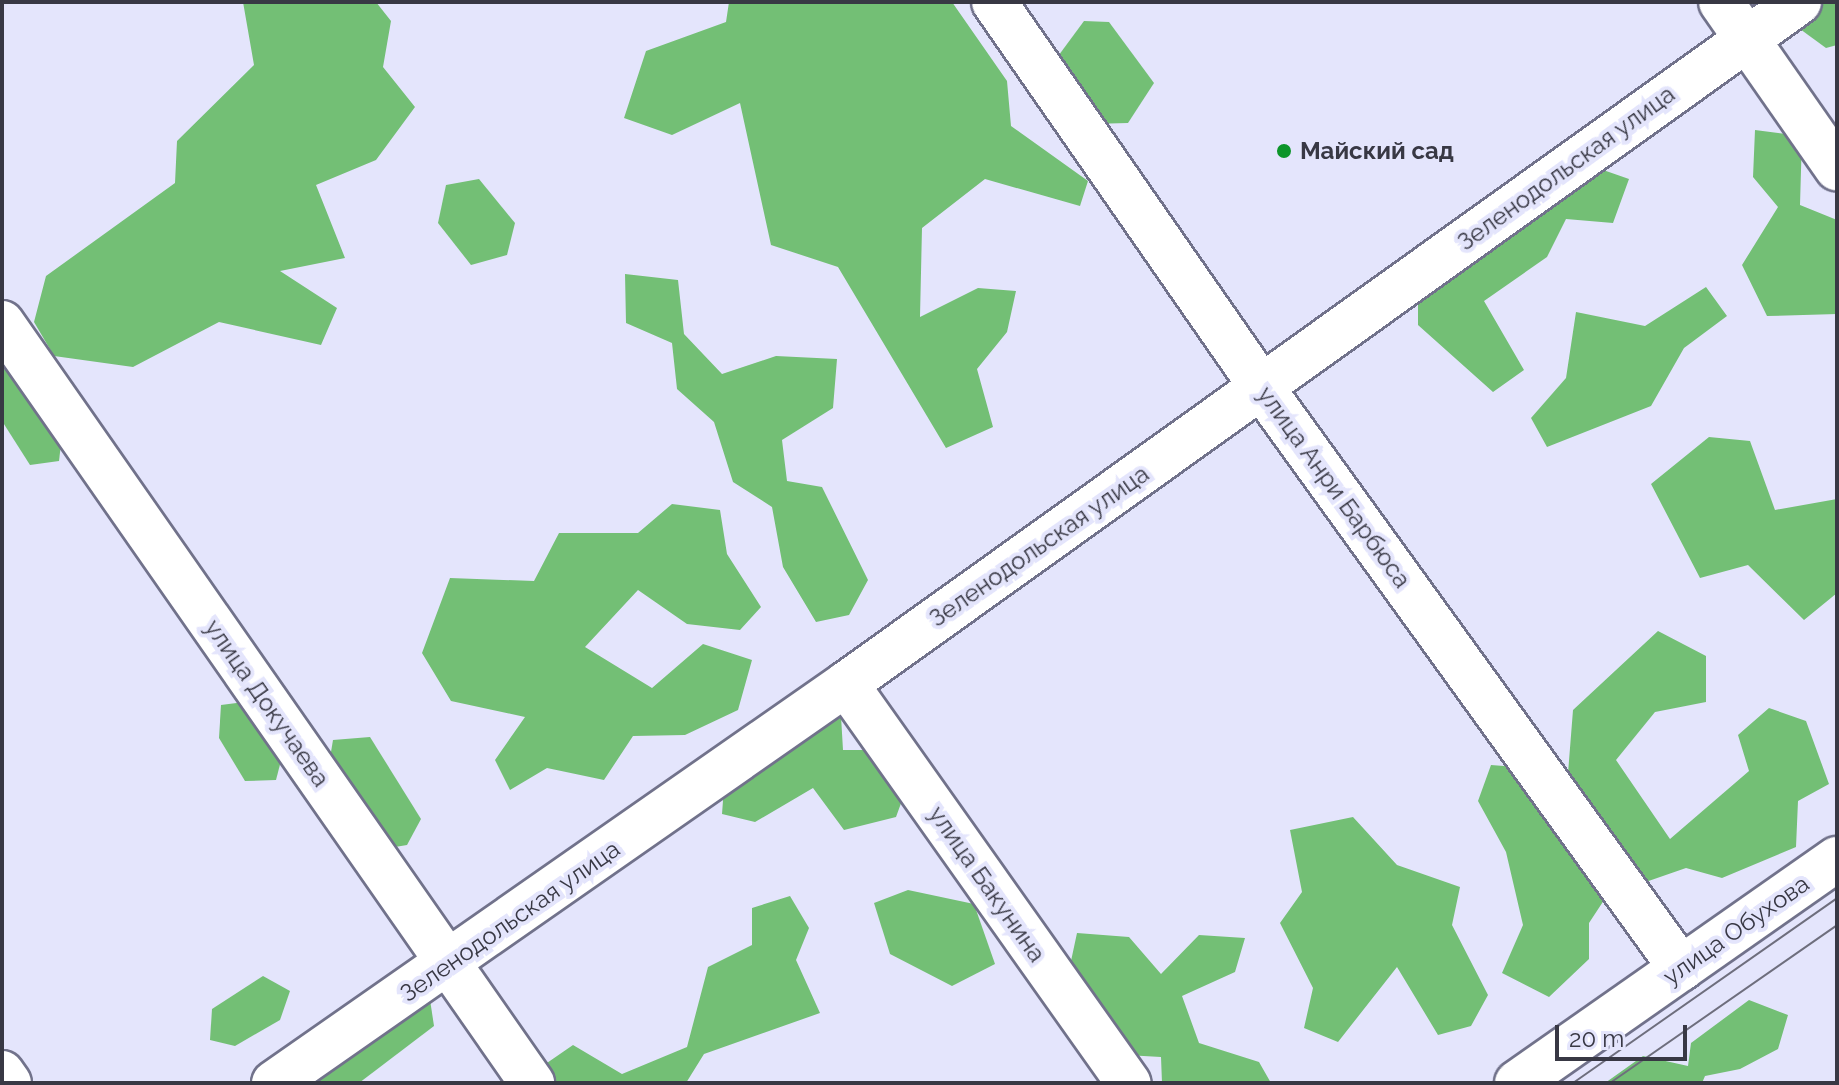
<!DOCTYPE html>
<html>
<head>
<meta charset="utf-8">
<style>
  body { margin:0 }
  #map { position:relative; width:1839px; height:1085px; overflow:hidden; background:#e4e5fc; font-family:Raleway,sans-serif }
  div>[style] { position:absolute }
  .forest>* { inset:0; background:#73bf75 }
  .roads { filter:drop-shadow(2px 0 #71728b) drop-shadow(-2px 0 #71728b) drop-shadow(0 2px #71728b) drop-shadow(0 -2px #71728b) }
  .minor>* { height:44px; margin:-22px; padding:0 22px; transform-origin:22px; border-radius:22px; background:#fff }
  .tram>* { height:2px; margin:-1px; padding:0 1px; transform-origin:1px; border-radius:1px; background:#6e6e7d }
  .dots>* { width:22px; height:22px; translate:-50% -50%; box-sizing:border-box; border:4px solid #e4e5fc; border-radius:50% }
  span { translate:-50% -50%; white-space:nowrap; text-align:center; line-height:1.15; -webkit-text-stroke:8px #e4e5fc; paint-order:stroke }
  .poi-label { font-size:24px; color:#383844; font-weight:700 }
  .left { translate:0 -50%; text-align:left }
  .street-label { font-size:24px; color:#383844 }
  .frame { position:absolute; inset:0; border:4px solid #383844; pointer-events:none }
  .scale { position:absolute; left:1555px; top:1025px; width:132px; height:36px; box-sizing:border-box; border:4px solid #383844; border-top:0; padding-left:10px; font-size:24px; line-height:28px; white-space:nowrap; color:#383844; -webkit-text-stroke:6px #e4e5fc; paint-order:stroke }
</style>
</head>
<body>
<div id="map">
  <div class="forest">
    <i style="clip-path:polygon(243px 2px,376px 2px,391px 21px,383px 67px,415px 107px,376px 160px,316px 185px,345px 258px,280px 271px,337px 308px,321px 345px,219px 322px,133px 367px,54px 356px,34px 322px,46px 276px,175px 183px,177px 141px,254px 65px)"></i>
    <i style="clip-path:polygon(729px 2px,952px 2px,1007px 81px,1011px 126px,1088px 181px,1080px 206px,985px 179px,922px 228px,920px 317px,978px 288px,1016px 291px,1007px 332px,977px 369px,993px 427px,946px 448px,838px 267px,771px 245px,740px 103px,672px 135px,624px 118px,646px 51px,726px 22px)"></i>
    <i style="clip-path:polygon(1800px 2px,1837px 2px,1837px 45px,1826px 48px,1800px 29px)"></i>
    <i style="clip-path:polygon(1084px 21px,1109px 22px,1154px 83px,1128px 123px,1091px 124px,1053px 63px)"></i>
    <i style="clip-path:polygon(1755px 130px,1802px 136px,1800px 205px,1837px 220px,1837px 314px,1767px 316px,1742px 265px,1778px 207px,1753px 177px)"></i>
    <i style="clip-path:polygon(1586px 164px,1629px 179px,1613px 223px,1566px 219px,1547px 257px,1484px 301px,1524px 370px,1493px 392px,1418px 325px,1418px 287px)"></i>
    <i style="clip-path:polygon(479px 179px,515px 223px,507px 255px,471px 265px,438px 223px,446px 185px)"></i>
    <i style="clip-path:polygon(625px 274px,678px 280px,684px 334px,722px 374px,776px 356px,837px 359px,833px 408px,782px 440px,787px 481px,822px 487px,868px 580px,849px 615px,816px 622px,783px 567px,772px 507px,733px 482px,714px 422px,677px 389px,672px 343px,626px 323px)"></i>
    <i style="clip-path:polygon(1706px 287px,1727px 316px,1684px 348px,1651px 406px,1547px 447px,1531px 418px,1566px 378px,1576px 312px,1645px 326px)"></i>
    <i style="clip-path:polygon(30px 353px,66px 402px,59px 461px,30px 465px,2px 421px,2px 371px)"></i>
    <i style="clip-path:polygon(1709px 437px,1750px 441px,1775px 510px,1837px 499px,1837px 593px,1804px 620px,1748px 565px,1700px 578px,1651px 484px)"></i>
    <i style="clip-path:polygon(672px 504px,720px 510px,727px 554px,761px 607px,740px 630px,687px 624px,638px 590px,585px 647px,652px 688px,703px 644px,752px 660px,738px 710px,685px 735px,633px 736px,604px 780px,547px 768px,510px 790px,495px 760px,525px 717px,451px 701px,422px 653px,450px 578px,534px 581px,559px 533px,638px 533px)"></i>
    <i style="clip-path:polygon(1658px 631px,1706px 656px,1706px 702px,1655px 712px,1616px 760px,1670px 839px,1749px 771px,1738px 735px,1769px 708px,1806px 721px,1829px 784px,1798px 801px,1796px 847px,1722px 878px,1686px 868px,1637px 885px,1567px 786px,1573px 710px)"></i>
    <i style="clip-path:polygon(252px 701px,284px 749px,276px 780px,245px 781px,219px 738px,221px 705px)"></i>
    <i style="clip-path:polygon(814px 716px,841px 716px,843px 750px,884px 750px,908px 784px,896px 817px,844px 830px,813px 788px,755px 822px,722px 814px,724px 787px)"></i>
    <i style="clip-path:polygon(370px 737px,421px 819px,407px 845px,377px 850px,327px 776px,333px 740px)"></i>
    <i style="clip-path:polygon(1491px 765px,1528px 768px,1612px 888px,1589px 923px,1589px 959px,1549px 997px,1502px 973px,1523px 925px,1506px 852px,1478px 801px)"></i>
    <i style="clip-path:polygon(1353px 817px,1397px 865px,1460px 887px,1452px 925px,1488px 995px,1471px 1026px,1438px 1035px,1397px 967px,1338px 1042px,1304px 1028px,1313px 988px,1280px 923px,1302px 892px,1290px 830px)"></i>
    <i style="clip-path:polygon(908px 890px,974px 904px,995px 964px,952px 986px,890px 954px,874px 903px)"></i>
    <i style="clip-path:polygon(790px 896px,809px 928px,796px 960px,820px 1013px,704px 1054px,686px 1083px,543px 1083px,544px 1065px,573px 1045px,622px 1074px,687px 1047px,708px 967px,752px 945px,752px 908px)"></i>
    <i style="clip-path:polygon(1077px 933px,1129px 937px,1161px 974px,1199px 935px,1245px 938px,1235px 972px,1182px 996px,1199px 1043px,1259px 1062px,1271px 1083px,1162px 1083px,1161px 1057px,1126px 1055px,1068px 975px)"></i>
    <i style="clip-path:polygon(263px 976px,290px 991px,280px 1020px,235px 1046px,210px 1040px,212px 1009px)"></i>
    <i style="clip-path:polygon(429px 993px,434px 1026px,359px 1083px,284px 1083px)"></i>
    <i style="clip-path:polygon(1749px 1000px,1788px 1015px,1778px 1049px,1740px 1069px,1705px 1076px,1702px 1083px,1605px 1083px,1643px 1056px,1688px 1066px,1691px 1043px)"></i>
  </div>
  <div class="roads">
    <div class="minor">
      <i style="left:994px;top:2px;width:470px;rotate:55.2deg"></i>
      <i style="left:1262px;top:388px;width:716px;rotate:54.16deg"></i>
      <i style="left:1721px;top:2px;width:203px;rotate:55.1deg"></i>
      <i style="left:2px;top:323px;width:927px;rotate:55.11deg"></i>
      <i style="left:846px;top:684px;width:489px;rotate:54.7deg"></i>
      <i style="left:2px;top:1073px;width:12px;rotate:55deg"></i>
      <i style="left:274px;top:1083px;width:697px;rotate:-34.9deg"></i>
      <i style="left:846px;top:684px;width:1172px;rotate:-35.59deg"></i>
      <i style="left:1517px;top:1083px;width:391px;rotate:-35deg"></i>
    </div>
  </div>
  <div class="tram">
    <i style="left:1573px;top:1083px;width:322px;rotate:-35deg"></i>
    <i style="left:1610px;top:1083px;width:277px;rotate:-34.8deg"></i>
  </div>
  <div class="dots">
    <i style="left:1284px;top:151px;background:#0d952a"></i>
  </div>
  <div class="poi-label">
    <span class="left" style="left:1300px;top:151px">Майский сад</span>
  </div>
  <div class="street-label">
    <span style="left:1566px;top:168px;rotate:-36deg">Зеленодольская улица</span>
    <span style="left:1334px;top:487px;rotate:54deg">улица Анри Барбюса</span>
    <span style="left:1039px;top:546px;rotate:-35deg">Зеленодольская улица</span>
    <span style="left:267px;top:703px;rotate:55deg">улица Докучаева</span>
    <span style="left:987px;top:884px;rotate:55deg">улица Бакунина</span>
    <span style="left:510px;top:921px;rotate:-35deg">Зеленодольская улица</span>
    <span style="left:1736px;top:930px;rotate:-35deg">улица Обухова</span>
  </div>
  <div class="frame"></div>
  <div class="scale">20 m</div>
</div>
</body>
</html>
